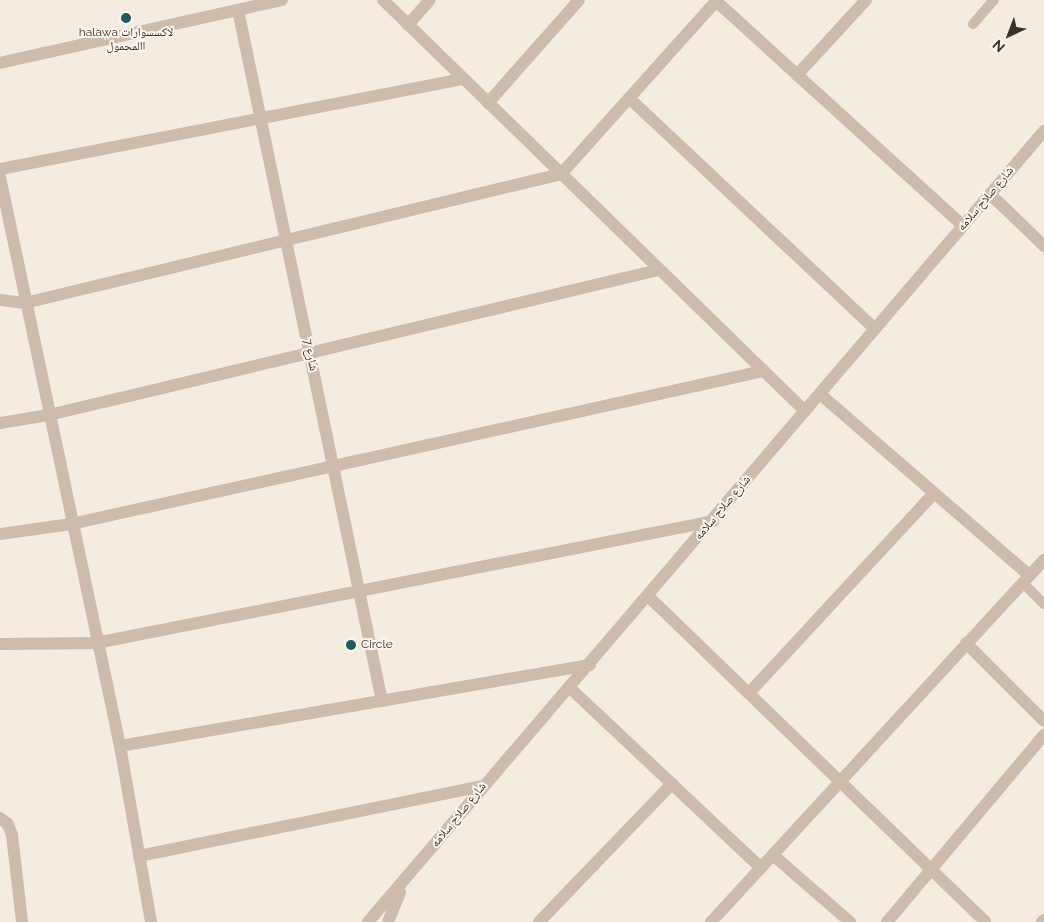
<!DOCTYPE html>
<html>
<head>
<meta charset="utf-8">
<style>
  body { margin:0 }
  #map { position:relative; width:1044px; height:922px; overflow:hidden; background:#f4ebe1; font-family:Raleway,"Noto Naskh Arabic",sans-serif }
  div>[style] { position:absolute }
  .service>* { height:10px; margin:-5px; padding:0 5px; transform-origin:5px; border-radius:5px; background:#cdbbac }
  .minor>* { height:12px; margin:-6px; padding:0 6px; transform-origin:6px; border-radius:6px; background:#cdbbac }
  .dots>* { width:14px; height:14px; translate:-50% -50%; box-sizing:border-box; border:2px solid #fbf5ee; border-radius:50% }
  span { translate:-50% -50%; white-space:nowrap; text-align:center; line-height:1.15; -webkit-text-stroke:4px #fbf5ee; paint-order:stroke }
  .poi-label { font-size:12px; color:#3b302b }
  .left { translate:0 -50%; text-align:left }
  .street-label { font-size:12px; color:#3b302b }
  .north { position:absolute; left:984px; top:10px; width:50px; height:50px; -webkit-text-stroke:4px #fbf5ee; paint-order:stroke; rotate:223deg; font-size:14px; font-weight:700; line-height:20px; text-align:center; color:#3b302b }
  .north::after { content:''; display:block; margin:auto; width:18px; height:22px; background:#3b302b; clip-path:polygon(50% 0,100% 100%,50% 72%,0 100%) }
</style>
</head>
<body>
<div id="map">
  <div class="service">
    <i style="left:973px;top:24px;width:32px;rotate:-49deg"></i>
    <i style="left:1022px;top:582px;width:31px;rotate:45deg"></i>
  </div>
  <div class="minor">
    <i style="left:383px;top:0;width:589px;rotate:44.24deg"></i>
    <i style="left:716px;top:1px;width:334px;rotate:42.3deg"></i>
    <i style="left:238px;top:10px;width:706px;rotate:78.23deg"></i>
    <i style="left:408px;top:25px;width:33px;rotate:-49deg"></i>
    <i style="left:0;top:63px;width:289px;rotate:-12.6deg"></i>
    <i style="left:797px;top:75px;width:102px;rotate:-47.4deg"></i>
    <i style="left:629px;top:98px;width:337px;rotate:43.2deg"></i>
    <i style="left:488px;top:103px;width:137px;rotate:-48.5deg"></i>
    <i style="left:0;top:169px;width:472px;rotate:-11deg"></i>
    <i style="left:0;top:177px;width:582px;rotate:78.09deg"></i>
    <i style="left:120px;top:746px;width:179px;rotate:80deg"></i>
    <i style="left:990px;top:194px;width:75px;rotate:43.9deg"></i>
    <i style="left:0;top:300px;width:25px;rotate:7deg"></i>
    <i style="left:25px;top:303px;width:551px;rotate:-13.53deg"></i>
    <i style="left:561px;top:174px;width:234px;rotate:-48.1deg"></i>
    <i style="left:820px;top:394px;width:276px;rotate:40.9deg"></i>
    <i style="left:0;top:423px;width:50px;rotate:-9.3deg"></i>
    <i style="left:49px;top:415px;width:626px;rotate:-13.39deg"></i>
    <i style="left:0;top:534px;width:72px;rotate:-8deg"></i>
    <i style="left:71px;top:524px;width:709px;rotate:-12.47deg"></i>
    <i style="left:649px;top:597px;width:467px;rotate:44deg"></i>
    <i style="left:966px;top:643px;width:110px;rotate:45deg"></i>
    <i style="left:0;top:644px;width:96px;rotate:-0.6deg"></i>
    <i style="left:96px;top:643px;width:629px;rotate:-11.18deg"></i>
    <i style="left:569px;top:687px;width:264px;rotate:43.3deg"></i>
    <i style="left:749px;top:693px;width:272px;rotate:-47.2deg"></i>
    <i style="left:120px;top:746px;width:477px;rotate:-9.8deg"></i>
    <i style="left:0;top:818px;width:9px;rotate:36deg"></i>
    <i style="left:7px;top:823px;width:13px;rotate:67deg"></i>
    <i style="left:12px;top:835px;width:88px;rotate:83.4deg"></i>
    <i style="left:773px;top:855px;width:102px;rotate:41deg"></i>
    <i style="left:139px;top:856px;width:350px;rotate:-11.5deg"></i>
    <i style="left:368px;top:922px;width:1041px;rotate:-49.48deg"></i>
    <i style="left:388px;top:922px;width:32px;rotate:-68deg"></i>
    <i style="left:539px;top:922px;width:192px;rotate:-46.1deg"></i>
    <i style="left:711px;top:922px;width:492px;rotate:-47.4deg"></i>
    <i style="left:887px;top:922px;width:244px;rotate:-50deg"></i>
    <i style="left:1042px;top:922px;width:3px;rotate:-45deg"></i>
  </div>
  <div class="dots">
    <i style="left:126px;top:18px;background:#1f5a5e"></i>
    <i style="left:351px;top:645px;background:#1f5a5e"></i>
  </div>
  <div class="poi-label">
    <span style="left:126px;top:40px">halawa لاكسسوارات<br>االمحمول</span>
    <span class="left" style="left:361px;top:645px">Circle</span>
  </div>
  <div class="street-label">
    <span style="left:986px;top:199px;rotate:-50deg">شارع صلاح سلامه</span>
    <span style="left:310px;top:355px;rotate:78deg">شارع 7</span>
    <span style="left:723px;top:508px;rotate:-50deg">شارع صلاح سلامه</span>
    <span style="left:459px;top:815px;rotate:-51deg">شارع صلاح سلامه</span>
  </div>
  <div class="north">N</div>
</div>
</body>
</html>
